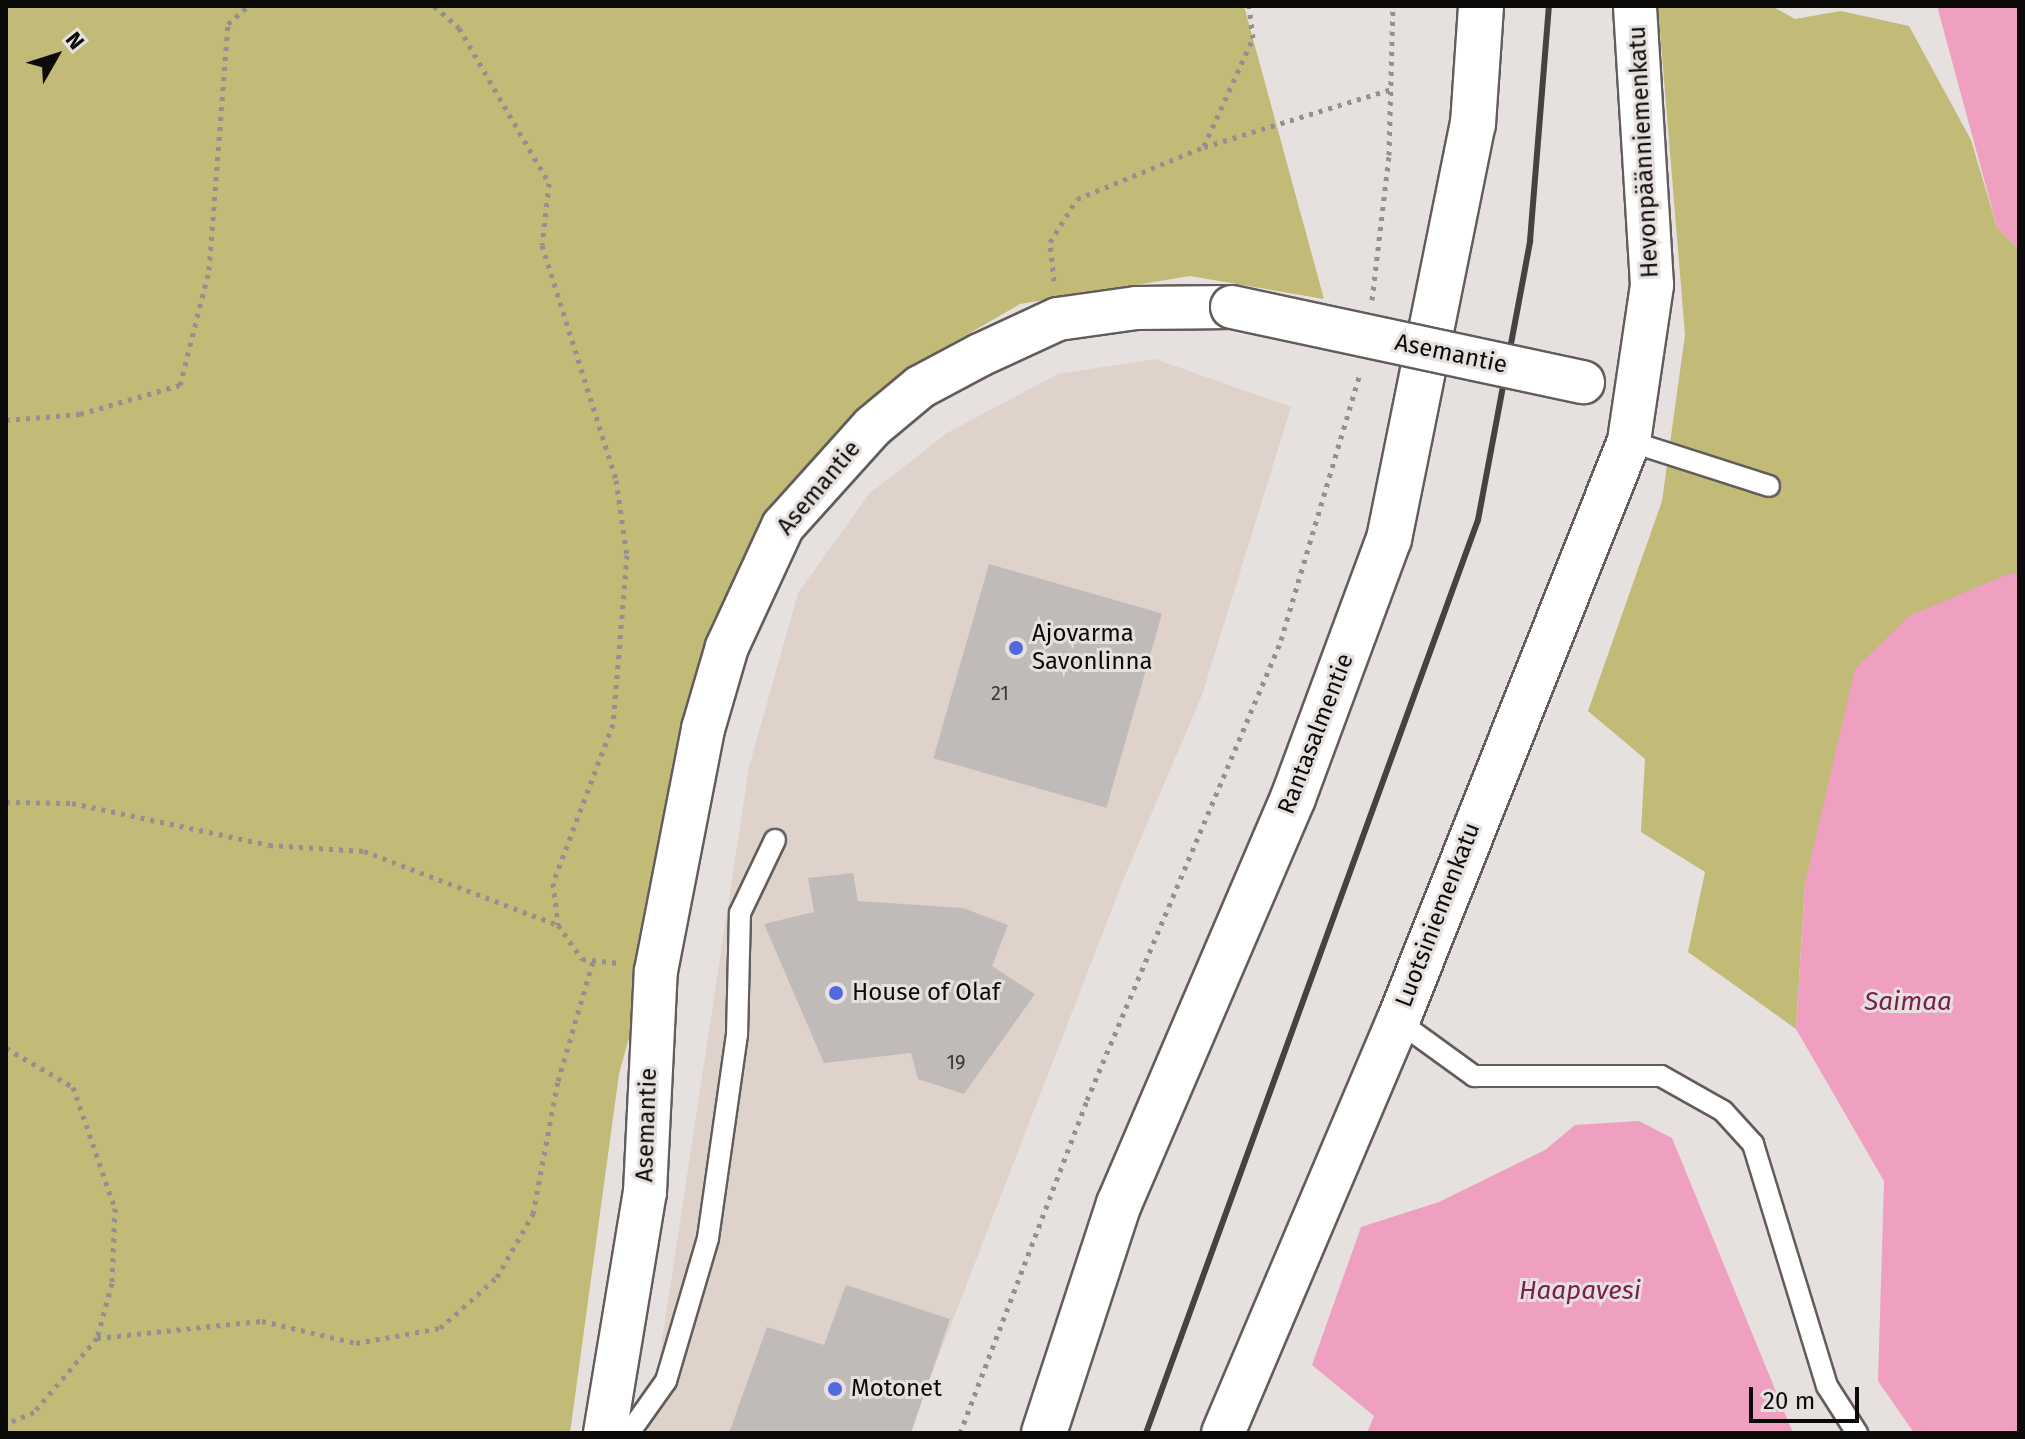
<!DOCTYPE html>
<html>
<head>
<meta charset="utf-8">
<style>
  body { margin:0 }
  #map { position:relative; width:2025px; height:1439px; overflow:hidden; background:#e6e0de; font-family:"Fira Sans",sans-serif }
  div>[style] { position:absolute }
  .built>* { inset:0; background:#dfd2cb }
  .green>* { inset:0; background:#c2ba77 }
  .water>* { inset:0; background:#efa0c0 }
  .building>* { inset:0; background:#c0bab9; transform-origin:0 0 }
  .path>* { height:5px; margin-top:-2.5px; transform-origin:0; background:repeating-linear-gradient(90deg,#95908f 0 4px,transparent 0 10px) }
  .roads { filter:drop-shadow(2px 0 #625d5b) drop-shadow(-2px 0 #625d5b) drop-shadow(0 2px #625d5b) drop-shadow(0 -2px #625d5b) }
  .service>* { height:20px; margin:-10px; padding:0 10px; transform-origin:10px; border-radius:10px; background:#fff }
  .minor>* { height:42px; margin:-21px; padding:0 21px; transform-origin:21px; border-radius:21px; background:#fff }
  .trunk>* { height:44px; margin:-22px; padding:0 22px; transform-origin:22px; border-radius:22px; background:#fff }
  .rail>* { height:6px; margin:-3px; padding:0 3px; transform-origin:3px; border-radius:3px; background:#454241 }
  .bridges { filter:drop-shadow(2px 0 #625d5b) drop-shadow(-2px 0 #625d5b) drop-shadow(0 2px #625d5b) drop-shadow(0 -2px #625d5b) }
  .minor-bridge>* { height:42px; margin:-21px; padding:0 21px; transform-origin:21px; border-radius:21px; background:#fff }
  .dots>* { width:22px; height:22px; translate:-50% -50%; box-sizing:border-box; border:4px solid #e6e0de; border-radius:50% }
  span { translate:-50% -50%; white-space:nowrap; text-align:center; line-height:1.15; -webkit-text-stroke:6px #e6e0de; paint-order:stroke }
  .number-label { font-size:20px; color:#3a3736 }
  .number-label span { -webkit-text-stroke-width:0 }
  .street-label { font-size:24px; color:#0d0b0a }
  .poi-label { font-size:24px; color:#0d0b0a }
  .left { translate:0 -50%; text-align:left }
  .water-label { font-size:26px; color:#7a204e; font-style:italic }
  .frame { position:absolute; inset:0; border:8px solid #0d0b0a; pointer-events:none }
  .north { position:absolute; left:16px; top:16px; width:80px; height:80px; -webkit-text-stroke:6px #e6e0de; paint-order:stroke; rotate:51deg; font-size:22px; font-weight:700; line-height:32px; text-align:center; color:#0d0b0a }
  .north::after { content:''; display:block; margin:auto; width:28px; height:36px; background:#0d0b0a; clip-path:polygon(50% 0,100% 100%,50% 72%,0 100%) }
  .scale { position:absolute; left:1749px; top:1387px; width:110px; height:36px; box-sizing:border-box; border:4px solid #0d0b0a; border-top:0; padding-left:10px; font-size:24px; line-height:28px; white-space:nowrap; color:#0d0b0a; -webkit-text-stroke:6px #e6e0de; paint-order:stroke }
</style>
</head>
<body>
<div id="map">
  <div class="built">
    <i style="clip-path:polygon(1155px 359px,1291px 407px,1202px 695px,1124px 878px,909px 1433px,648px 1433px,749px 767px,798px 593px,869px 494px,947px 433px,1058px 374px)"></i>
  </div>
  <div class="green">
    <i style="clip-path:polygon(6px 6px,1244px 6px,1324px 299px,1190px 276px,1020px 304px,911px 367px,774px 514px,619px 1074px,570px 1433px,6px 1433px)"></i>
    <i style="clip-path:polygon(1658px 6px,1772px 6px,1795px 19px,1841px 11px,1909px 26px,1971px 140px,1997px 227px,2019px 249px,2019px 574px,1909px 616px,1805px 883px,1796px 1029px,1688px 952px,1705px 872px,1641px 832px,1645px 759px,1588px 711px,1662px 501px,1685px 335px)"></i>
  </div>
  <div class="water">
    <i style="clip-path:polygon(1937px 6px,2019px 6px,2019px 249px,1997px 227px)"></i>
    <i style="clip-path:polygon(2008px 574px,2019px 574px,2019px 1433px,1914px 1433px,1878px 1381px,1884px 1181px,1796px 1029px,1805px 883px,1855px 669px,1909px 616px)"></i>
    <i style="clip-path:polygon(1639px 1121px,1672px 1138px,1793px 1433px,1367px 1433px,1374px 1416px,1312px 1365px,1361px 1227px,1439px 1202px,1545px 1150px,1575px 1125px)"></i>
  </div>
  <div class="building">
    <i style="left:989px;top:564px;width:180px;height:202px;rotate:16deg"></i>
    <i style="clip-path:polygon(853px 873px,858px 901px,963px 908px,1008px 925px,992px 966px,1035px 994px,964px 1094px,918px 1079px,911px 1053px,824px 1063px,764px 924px,814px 912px,808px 878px)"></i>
    <i style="clip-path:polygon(846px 1285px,950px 1319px,911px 1433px,729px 1433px,767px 1327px,824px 1345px)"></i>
  </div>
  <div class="path">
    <i style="left:434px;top:6px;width:33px;rotate:41deg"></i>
    <i style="left:459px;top:28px;width:179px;rotate:59.9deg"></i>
    <i style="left:549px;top:183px;width:62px;rotate:96.4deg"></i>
    <i style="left:542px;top:245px;width:246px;rotate:72.5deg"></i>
    <i style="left:616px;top:480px;width:76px;rotate:81.7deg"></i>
    <i style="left:627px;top:555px;width:170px;rotate:94.7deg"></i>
    <i style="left:613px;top:724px;width:170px;rotate:110.7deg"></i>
    <i style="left:553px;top:883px;width:42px;rotate:83.2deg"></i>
    <i style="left:1204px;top:146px;width:119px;rotate:-65.6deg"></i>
    <i style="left:1253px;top:38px;width:32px;rotate:-97deg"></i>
    <i style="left:1054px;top:281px;width:39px;rotate:-96deg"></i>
    <i style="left:1050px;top:242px;width:51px;rotate:-57.9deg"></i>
    <i style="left:1077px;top:199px;width:137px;rotate:-22.3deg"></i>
    <i style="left:1204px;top:147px;width:196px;rotate:-17.2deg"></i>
    <i style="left:1372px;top:300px;width:146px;rotate:-83.3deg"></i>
    <i style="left:1389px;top:155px;width:149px;rotate:-88.5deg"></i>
    <i style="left:6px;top:420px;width:74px;rotate:-4.6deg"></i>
    <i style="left:80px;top:414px;width:104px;rotate:-16.2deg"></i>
    <i style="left:180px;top:385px;width:119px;rotate:-75.8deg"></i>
    <i style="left:209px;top:270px;width:247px;rotate:-85.6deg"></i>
    <i style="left:228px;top:24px;width:27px;rotate:-42deg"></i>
    <i style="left:6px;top:802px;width:66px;rotate:0.9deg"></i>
    <i style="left:72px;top:803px;width:201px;rotate:12deg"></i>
    <i style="left:269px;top:845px;width:95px;rotate:3.6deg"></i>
    <i style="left:364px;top:851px;width:208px;rotate:20.9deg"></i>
    <i style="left:558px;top:925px;width:42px;rotate:54.8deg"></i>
    <i style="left:582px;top:959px;width:38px;rotate:6deg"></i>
    <i style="left:6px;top:1048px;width:78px;rotate:30.2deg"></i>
    <i style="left:73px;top:1087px;width:128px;rotate:70.9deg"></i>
    <i style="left:115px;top:1208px;width:75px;rotate:92.3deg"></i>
    <i style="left:112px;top:1283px;width:57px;rotate:105.3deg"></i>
    <i style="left:97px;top:1338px;width:97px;rotate:130.4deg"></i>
    <i style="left:34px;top:1412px;width:30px;rotate:157deg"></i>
    <i style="left:97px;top:1338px;width:166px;rotate:-5.9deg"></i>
    <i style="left:262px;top:1321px;width:97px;rotate:13.2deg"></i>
    <i style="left:356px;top:1343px;width:85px;rotate:-10.1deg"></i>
    <i style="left:440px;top:1328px;width:76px;rotate:-41.8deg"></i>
    <i style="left:497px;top:1277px;width:73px;rotate:-60.3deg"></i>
    <i style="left:533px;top:1214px;width:135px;rotate:-79.4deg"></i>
    <i style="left:558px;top:1081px;width:128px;rotate:-73.7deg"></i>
    <i style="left:960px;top:1433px;width:356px;rotate:-69.1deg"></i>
    <i style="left:1087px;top:1100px;width:499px;rotate:-67.1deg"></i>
    <i style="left:1281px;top:640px;width:278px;rotate:-73.5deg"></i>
  </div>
  <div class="roads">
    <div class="service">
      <i style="left:1629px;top:441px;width:147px;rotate:17.8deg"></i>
      <i style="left:1398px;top:1021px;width:94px;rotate:35.9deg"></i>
      <i style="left:1474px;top:1076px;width:187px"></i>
      <i style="left:1661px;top:1076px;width:71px;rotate:29.4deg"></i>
      <i style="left:1723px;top:1111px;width:45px;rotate:47.7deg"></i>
      <i style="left:1753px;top:1144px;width:253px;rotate:73deg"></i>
      <i style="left:1827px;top:1386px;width:56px;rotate:57.4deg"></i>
      <i style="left:629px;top:1433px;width:64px;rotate:-54.6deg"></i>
      <i style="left:666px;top:1381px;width:149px;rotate:-73.6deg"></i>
      <i style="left:708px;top:1238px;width:205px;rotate:-81.9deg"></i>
      <i style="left:737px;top:1035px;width:122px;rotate:-88.6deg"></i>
      <i style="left:740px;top:913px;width:81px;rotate:-64.4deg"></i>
    </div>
    <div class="minor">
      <i style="left:605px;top:1433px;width:244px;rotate:-80.6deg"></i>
      <i style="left:645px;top:1192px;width:221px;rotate:-87.2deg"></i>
      <i style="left:656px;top:971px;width:247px;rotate:-79deg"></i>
      <i style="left:703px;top:729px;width:85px;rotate:-73.7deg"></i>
      <i style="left:727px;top:647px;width:133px;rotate:-65.2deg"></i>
      <i style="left:783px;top:526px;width:133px;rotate:-48deg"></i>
      <i style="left:872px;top:427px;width:62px;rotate:-39.8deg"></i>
      <i style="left:920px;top:387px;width:68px;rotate:-28.1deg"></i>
      <i style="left:980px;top:355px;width:86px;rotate:-24.8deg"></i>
      <i style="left:1058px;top:319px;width:79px;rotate:-8deg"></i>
      <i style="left:1136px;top:308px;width:96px;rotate:-0.6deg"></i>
      <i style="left:1223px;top:1433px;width:448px;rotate:-67deg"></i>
      <i style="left:1398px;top:1021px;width:624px;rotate:-68.28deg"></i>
      <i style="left:1629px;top:441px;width:158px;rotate:-81.6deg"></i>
      <i style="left:1652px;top:285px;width:280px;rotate:-93.5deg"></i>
    </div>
    <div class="trunk">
      <i style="left:1044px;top:1433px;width:241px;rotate:-71.9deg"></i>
      <i style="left:1119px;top:1204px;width:442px;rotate:-66.8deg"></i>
      <i style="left:1293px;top:798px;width:276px;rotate:-69.7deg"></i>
      <i style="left:1389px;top:539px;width:423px;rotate:-78.6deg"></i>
      <i style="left:1473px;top:124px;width:118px;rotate:-86.1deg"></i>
    </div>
  </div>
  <div class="rail">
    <i style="left:1146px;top:1433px;width:971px;rotate:-70.02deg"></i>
    <i style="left:1478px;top:520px;width:284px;rotate:-79.4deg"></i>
    <i style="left:1530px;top:241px;width:236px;rotate:-85.4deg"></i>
  </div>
  <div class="bridges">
    <div class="minor-bridge">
      <i style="left:1232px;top:307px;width:359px;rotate:12.1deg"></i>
    </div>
  </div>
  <div class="dots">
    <i style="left:1016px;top:648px;background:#536adf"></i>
    <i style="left:836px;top:993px;background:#536adf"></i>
    <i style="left:835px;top:1389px;background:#536adf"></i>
  </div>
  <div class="number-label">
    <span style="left:1000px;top:693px">21</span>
    <span style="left:956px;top:1062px">19</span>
  </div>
  <div class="street-label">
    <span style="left:1644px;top:152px;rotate:-93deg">Hevonpäänniemenkatu</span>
    <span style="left:1451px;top:354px;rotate:12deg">Asemantie</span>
    <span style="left:819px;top:488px;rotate:-50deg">Asemantie</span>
    <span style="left:1316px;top:734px;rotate:-69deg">Rantasalmentie</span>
    <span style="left:1438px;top:915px;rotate:-69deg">Luotsiniemenkatu</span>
    <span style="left:647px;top:1125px;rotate:-88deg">Asemantie</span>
  </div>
  <div class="poi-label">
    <span class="left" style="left:1032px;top:648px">Ajovarma<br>Savonlinna</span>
    <span class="left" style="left:852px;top:993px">House of Olaf</span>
    <span class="left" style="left:851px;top:1389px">Motonet</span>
  </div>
  <div class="water-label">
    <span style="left:1908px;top:1002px">Saimaa</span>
    <span style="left:1580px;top:1291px">Haapavesi</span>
  </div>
  <div class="frame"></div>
  <div class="north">N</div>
  <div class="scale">20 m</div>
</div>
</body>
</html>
